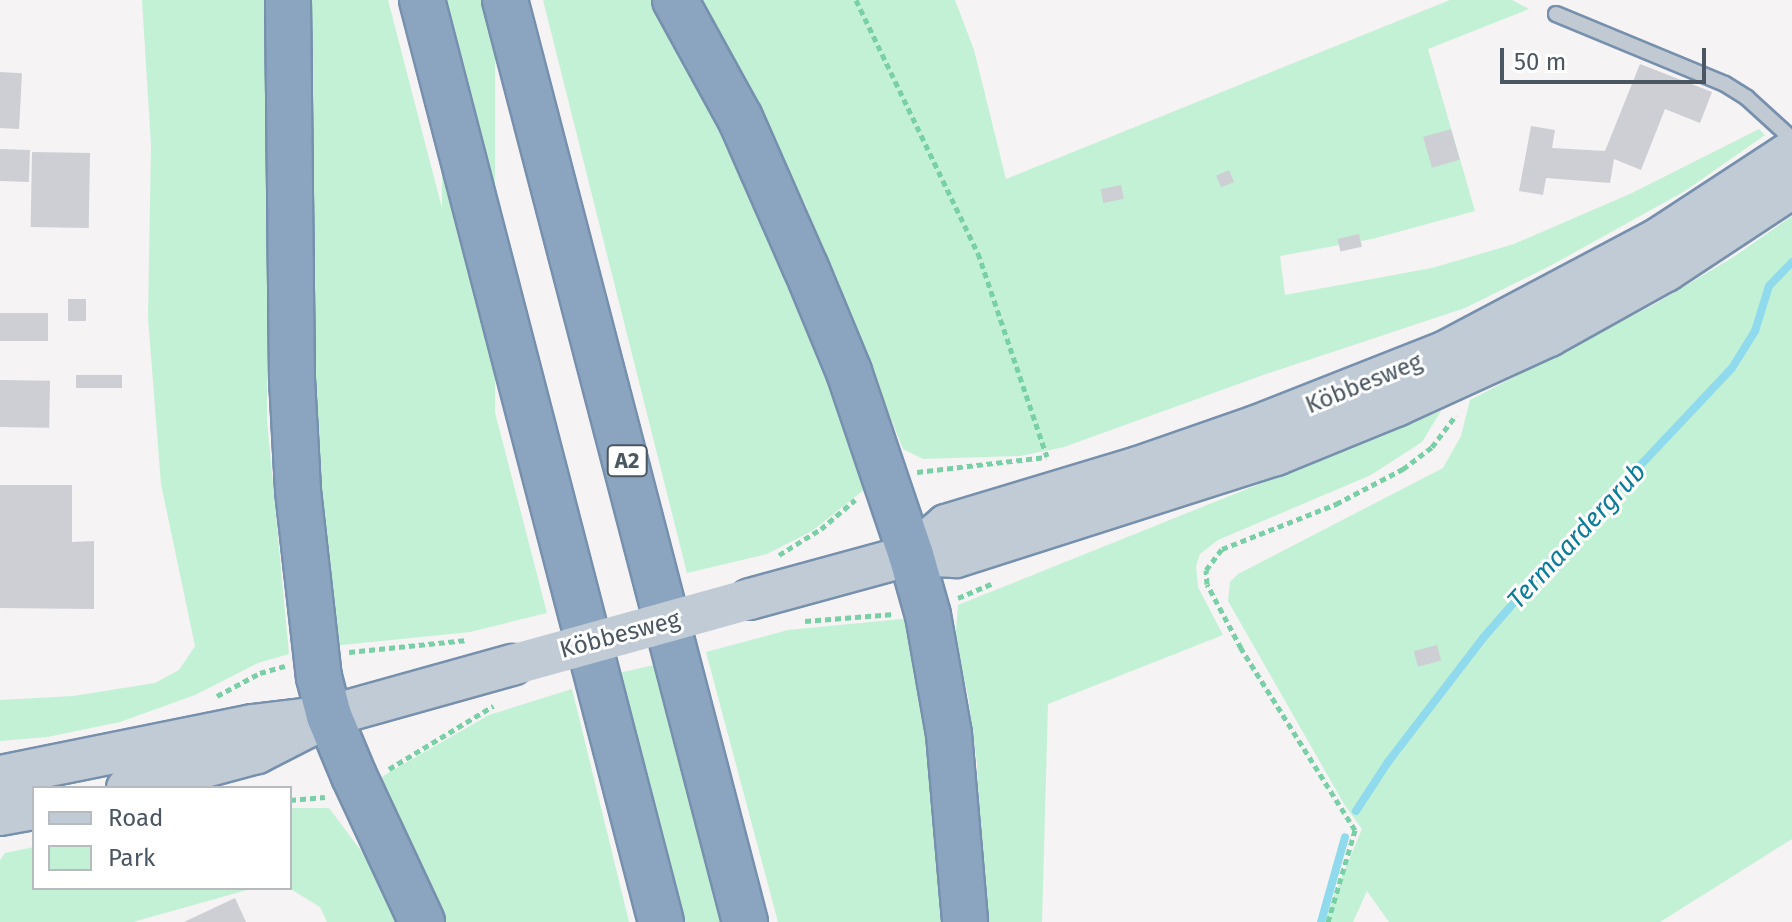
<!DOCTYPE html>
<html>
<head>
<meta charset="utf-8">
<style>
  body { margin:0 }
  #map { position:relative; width:1792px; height:922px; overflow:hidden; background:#f5f3f3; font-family:"Fira Sans",sans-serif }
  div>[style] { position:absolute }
  .green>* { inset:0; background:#c3f1d5; transform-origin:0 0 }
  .stream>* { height:8px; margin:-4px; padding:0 4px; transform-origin:4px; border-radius:4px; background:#90daee }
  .building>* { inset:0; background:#cdcfd5; transform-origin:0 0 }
  .path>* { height:5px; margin-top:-2.5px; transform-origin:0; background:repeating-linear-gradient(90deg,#7ad0a6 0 6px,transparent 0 10px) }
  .roads { filter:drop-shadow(2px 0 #7690ad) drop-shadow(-2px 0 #7690ad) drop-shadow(0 2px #7690ad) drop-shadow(0 -2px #7690ad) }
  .lane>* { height:14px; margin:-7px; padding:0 7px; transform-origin:7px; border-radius:7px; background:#c1cad2 }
  .secondary>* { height:40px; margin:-20px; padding:0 20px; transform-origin:20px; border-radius:20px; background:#c1cbd6 }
  .highway>* { height:44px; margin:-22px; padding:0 22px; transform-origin:22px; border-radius:22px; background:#8ba5c1 }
  .secondary-bridge>* { height:40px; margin:-20px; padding:0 20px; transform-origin:20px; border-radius:20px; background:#c1cbd6 }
  span { translate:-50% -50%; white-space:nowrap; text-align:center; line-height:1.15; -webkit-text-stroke:6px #fff; paint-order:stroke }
  .shield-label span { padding:2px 6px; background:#fff; border:2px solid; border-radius:6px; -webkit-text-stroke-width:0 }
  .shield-label { font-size:22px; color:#4a5661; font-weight:700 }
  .street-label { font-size:24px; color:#4a5661 }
  .water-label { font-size:26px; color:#0c7c9b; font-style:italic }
  .legend { position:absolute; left:32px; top:786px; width:260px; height:104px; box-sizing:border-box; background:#fff; border:2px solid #b7bbc0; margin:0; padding:10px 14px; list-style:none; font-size:24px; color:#4a5661 }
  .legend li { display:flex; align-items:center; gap:16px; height:40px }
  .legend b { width:40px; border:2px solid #b7bbc0 }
  .scale { position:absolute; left:1500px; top:48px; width:206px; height:36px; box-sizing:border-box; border:4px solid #4a5661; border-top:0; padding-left:10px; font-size:24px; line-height:28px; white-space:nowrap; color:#4a5661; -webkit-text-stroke:6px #fff; paint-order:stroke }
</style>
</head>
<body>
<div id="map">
  <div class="green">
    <i style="clip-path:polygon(142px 0,267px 0,267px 420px,289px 654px,258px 663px,195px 695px,120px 722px,47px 737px,0 741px,0 700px,73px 696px,155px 683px,179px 670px,195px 646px,161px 484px,148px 318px,151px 145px)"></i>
    <i style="clip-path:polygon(298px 0,388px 0,547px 613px,470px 632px,322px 647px)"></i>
    <i style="left:442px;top:0;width:53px;height:618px"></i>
    <i style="clip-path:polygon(543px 0,652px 0,729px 132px,874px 482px,812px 531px,767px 554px,687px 573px)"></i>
    <i style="clip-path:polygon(697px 0,955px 0,974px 50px,1006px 179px,1450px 0,1512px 0,1529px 9px,1428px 49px,1475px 211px,1372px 239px,1280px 256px,1285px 295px,1432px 268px,1514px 244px,1632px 193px,1759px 129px,1765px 135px,1685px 191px,1550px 266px,1465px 308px,1266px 374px,1064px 447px,1020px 456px,923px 459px,903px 449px,806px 206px,760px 113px)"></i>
    <i style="clip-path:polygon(1792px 216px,1792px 839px,1660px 922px,1389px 922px,1367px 891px,1353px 922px,1323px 922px,1362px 829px,1344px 804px,1228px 601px,1230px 582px,1238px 574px,1443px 468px,1461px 436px,1470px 400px,1655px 304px,1735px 256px)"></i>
    <i style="clip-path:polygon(1441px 411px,1422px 442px,1371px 475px,1218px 540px,1200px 554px,1196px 566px,1198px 587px,1223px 635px,1048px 704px,1042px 922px,984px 922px,977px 763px,968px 695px,955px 642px,958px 605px)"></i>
    <i style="clip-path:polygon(912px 618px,951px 922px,778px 922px,706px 652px,788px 630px)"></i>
    <i style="left:663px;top:663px;width:266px;height:46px;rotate:77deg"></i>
    <i style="clip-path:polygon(572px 689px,629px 922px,433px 922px,377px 789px,383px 776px,489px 715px)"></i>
    <i style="clip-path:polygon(290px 808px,329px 808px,377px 872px,400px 922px,327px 922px,320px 907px,289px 888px)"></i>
    <i style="clip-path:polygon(34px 847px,34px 888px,254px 888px,133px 922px,0 922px,0 860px,5px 853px)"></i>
  </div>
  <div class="stream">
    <i style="left:1356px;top:811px;width:59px;rotate:-56.9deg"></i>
    <i style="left:1388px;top:762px;width:156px;rotate:-52.5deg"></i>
    <i style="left:1483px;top:638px;width:106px;rotate:-48.8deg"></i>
    <i style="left:1553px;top:558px;width:261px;rotate:-46.7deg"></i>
    <i style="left:1732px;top:368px;width:44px;rotate:-58.1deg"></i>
    <i style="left:1755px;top:331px;width:47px;rotate:-72.7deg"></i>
    <i style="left:1769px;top:286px;width:33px;rotate:-46deg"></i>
    <i style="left:1321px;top:922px;width:88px;rotate:-74.2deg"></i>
  </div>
  <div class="building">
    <i style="clip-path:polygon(1640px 64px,1712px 92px,1700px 123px,1665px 109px,1641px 170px,1614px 159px,1610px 183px,1546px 178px,1543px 195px,1519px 191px,1531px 126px,1555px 130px,1552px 148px,1605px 151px)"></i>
    <i style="left:0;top:72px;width:22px;height:56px;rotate:3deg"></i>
    <i style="left:1451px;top:129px;width:32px;height:29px;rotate:74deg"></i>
    <i style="left:0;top:149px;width:30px;height:32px;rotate:2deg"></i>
    <i style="left:32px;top:152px;width:58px;height:75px;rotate:1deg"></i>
    <i style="left:1229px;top:170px;width:13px;height:14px;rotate:67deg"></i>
    <i style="left:1121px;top:185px;width:14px;height:21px;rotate:78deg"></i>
    <i style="left:1359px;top:234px;width:13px;height:22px;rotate:77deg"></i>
    <i style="left:68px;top:299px;width:18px;height:22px"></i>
    <i style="left:0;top:313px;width:48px;height:28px"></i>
    <i style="left:76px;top:375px;width:46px;height:13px"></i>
    <i style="left:0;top:380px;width:50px;height:47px;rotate:1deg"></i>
    <i style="clip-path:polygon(0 485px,72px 485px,72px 542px,94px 541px,94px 609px,0 608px)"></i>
    <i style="left:1437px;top:645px;width:16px;height:24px;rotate:75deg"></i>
    <i style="clip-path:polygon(235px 898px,246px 922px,184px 922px)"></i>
  </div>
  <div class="path">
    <i style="left:856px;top:0;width:281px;rotate:64.3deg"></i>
    <i style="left:978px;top:253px;width:215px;rotate:71.3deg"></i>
    <i style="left:917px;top:472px;width:130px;rotate:-6.6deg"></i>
    <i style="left:779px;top:555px;width:49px;rotate:-31.8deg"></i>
    <i style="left:821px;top:529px;width:45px;rotate:-40.5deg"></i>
    <i style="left:958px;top:598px;width:38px;rotate:-23deg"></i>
    <i style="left:805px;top:621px;width:89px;rotate:-4.5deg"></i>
    <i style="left:349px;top:652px;width:119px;rotate:-5.8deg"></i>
    <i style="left:217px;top:696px;width:49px;rotate:-28.1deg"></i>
    <i style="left:260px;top:673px;width:26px;rotate:-16deg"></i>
    <i style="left:389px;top:769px;width:122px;rotate:-31.2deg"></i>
    <i style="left:290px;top:800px;width:35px;rotate:-5deg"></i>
    <i style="left:1328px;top:922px;width:96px;rotate:-73.6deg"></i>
    <i style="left:1355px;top:830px;width:215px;rotate:-122.1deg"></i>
    <i style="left:1241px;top:648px;width:72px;rotate:-118deg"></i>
    <i style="left:1207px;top:584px;width:14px;rotate:-94deg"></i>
    <i style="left:1206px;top:570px;width:26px;rotate:-53deg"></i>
    <i style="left:1222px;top:549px;width:123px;rotate:-21.5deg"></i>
    <i style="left:1336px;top:504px;width:76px;rotate:-27.6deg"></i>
    <i style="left:1403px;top:469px;width:36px;rotate:-37deg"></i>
    <i style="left:1432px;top:447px;width:40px;rotate:-53deg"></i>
  </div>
  <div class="roads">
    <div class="lane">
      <i style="left:1556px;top:14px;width:183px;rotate:22.5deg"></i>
      <i style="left:1725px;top:84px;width:26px;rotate:32deg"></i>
      <i style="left:1747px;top:98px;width:61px;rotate:42.3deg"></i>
    </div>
    <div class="secondary">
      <i style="left:911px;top:555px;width:46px;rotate:-40.6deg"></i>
      <i style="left:946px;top:525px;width:201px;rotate:-16.8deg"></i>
      <i style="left:1138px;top:467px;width:125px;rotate:-19.2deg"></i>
      <i style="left:1256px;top:426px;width:202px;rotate:-21.5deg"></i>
      <i style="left:1444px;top:352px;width:243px;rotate:-27.9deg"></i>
      <i style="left:1659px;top:238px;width:159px;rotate:-33.2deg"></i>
      <i style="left:750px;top:599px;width:167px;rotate:-15.3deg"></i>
      <i style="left:911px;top:555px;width:45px;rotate:2.5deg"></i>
      <i style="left:956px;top:557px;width:336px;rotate:-17.7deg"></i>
      <i style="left:1276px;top:455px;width:130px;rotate:-22.2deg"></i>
      <i style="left:1396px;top:406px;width:168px;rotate:-24.6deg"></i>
      <i style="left:1549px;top:336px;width:134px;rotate:-29.1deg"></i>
      <i style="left:1666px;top:271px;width:151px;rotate:-33.4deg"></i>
      <i style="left:0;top:776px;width:257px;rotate:-11.4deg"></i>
      <i style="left:252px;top:725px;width:78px;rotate:-6.7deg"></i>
      <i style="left:329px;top:716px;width:190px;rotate:-15.6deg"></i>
      <i style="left:127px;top:788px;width:135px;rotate:-15.1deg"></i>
      <i style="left:257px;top:753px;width:57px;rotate:-27deg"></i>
      <i style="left:0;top:815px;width:35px;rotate:-10deg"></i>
    </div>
    <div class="highway">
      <i style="left:288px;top:0;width:379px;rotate:89.4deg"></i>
      <i style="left:292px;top:379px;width:112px;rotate:86.9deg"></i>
      <i style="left:298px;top:491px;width:187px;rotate:83.6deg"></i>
      <i style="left:319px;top:677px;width:40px;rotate:75.6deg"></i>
      <i style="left:329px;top:716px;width:65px;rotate:67.4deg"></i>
      <i style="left:354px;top:776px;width:161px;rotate:65deg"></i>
      <i style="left:422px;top:0;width:952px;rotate:75.47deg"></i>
      <i style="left:505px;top:0;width:953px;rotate:75.41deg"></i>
      <i style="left:675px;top:0;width:135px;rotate:61.2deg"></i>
      <i style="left:740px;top:118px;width:164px;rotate:66.3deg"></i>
      <i style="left:806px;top:268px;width:113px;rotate:67.5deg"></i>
      <i style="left:849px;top:372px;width:193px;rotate:71.3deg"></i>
      <i style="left:911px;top:555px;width:62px;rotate:74.2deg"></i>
      <i style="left:928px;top:615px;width:121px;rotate:80deg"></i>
      <i style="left:949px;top:734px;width:189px;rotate:85.1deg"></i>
    </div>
  </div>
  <div class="secondary-bridge">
    <i style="left:512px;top:665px;width:247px;rotate:-15.5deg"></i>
  </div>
  <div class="shield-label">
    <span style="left:627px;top:461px">A2</span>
  </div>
  <div class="street-label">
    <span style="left:1364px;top:384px;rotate:-22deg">Köbbesweg</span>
    <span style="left:620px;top:635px;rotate:-15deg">Köbbesweg</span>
  </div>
  <div class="water-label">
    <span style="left:1577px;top:536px;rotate:-47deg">Termaardergrub</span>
  </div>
  <ul class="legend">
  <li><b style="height:10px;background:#c1cbd6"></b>Road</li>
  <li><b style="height:22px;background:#c3f1d5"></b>Park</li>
  </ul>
  <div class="scale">50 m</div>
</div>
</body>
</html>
